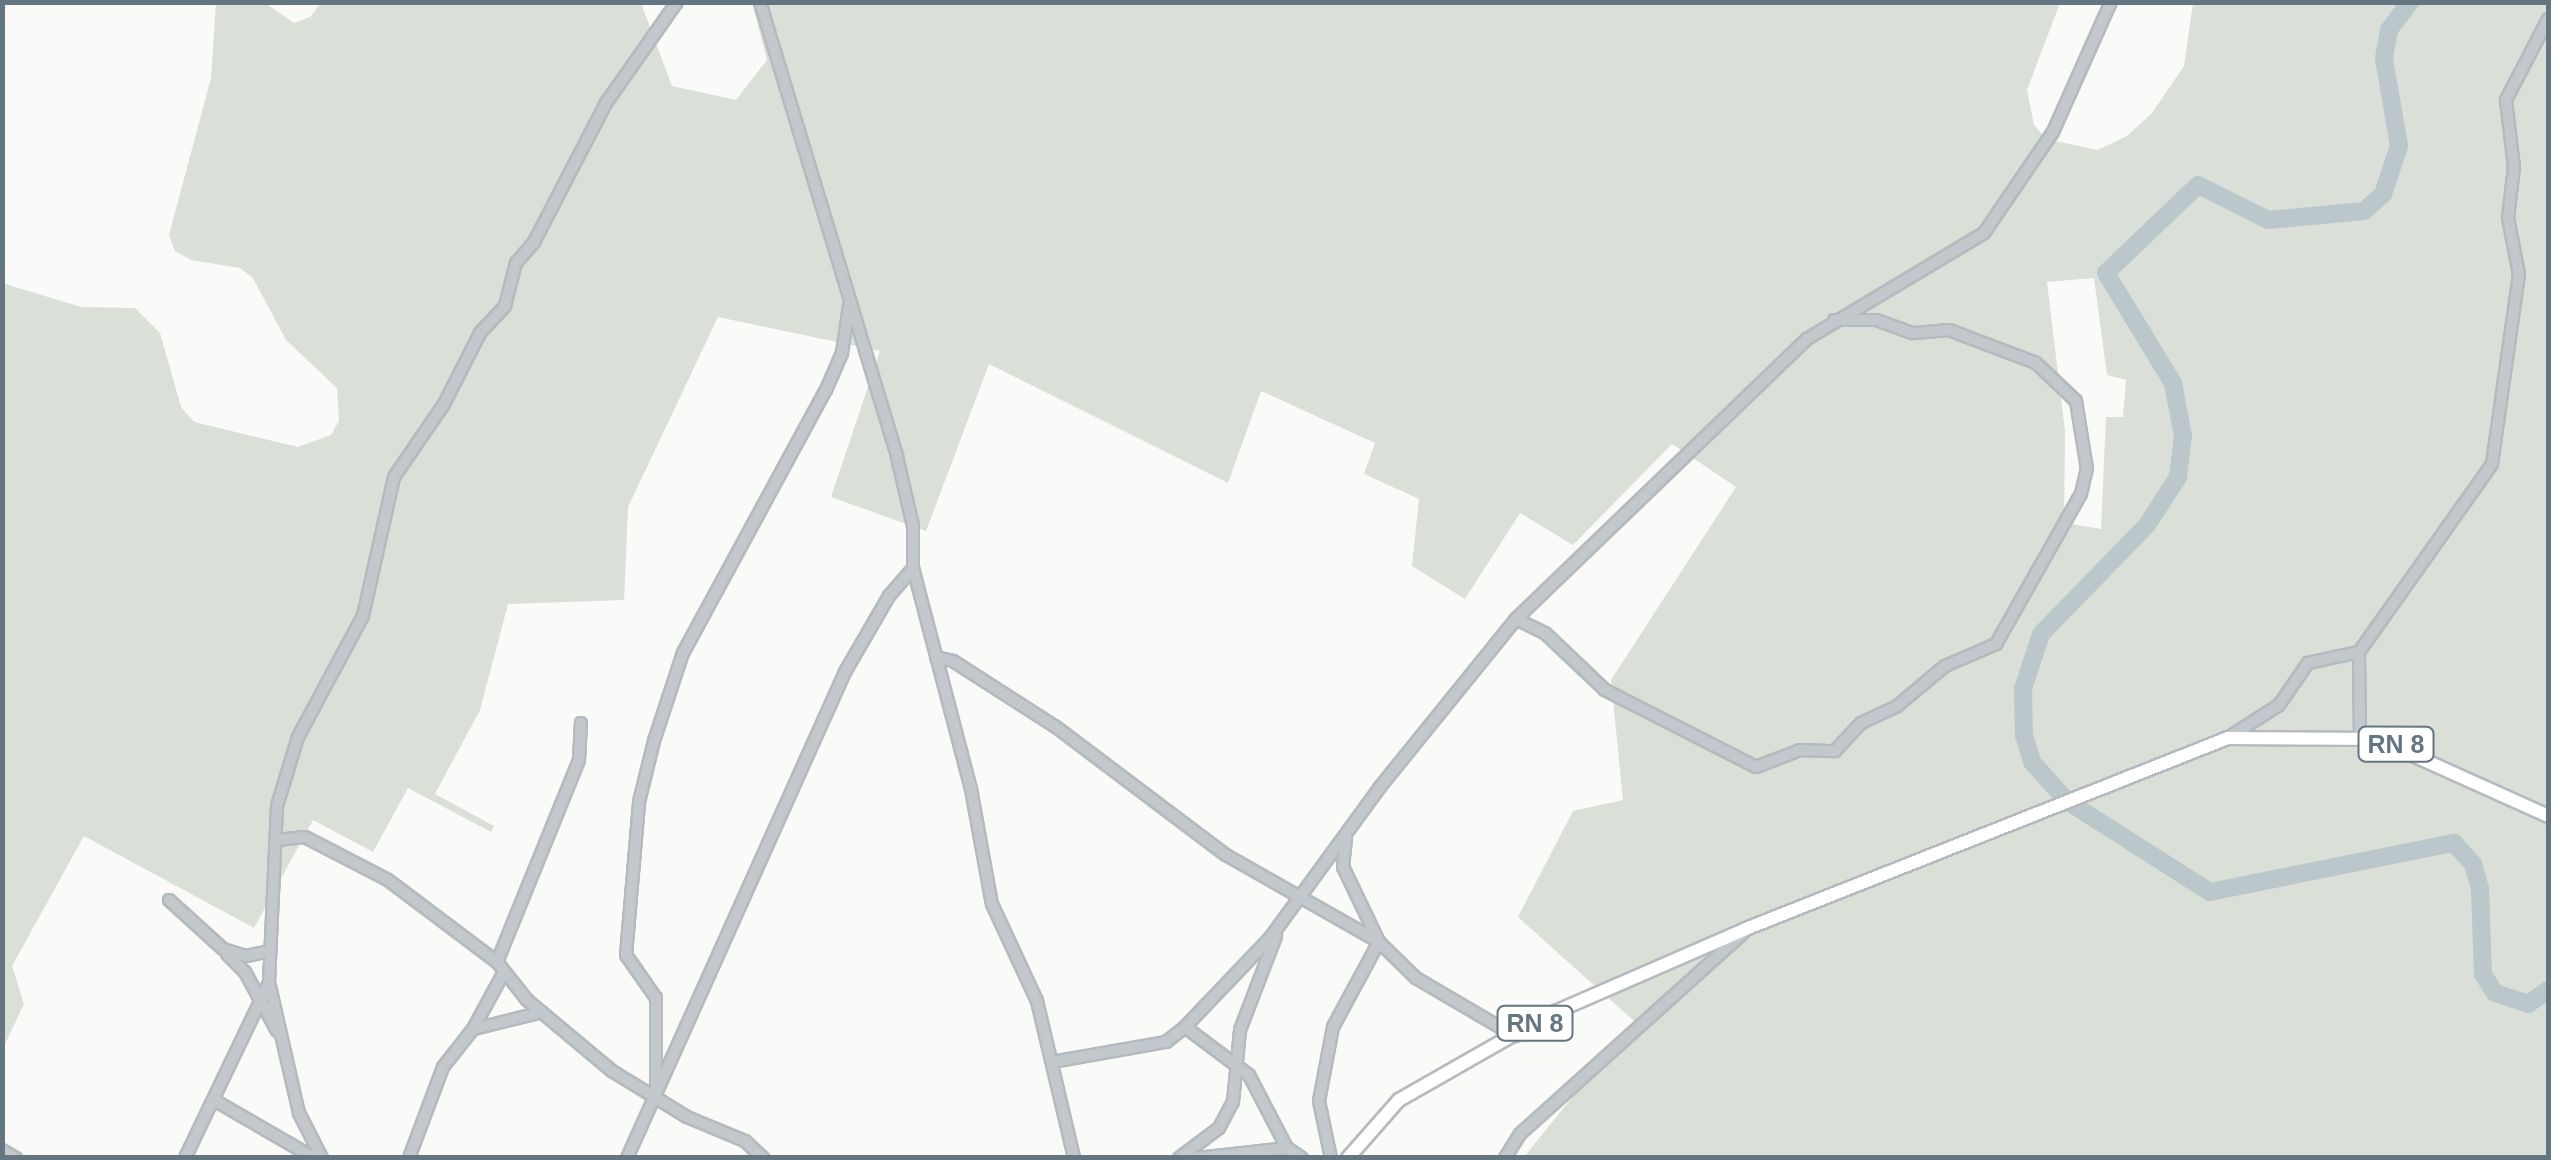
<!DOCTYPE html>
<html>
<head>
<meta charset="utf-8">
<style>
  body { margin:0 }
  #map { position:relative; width:2551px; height:1160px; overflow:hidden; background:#fafaf8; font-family:Helvetica,sans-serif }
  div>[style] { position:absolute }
  .green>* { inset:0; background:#dadfd7 }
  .river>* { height:18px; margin:-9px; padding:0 9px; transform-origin:9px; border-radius:9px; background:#bbc7cb }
  .roads { filter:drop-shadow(2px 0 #b5babe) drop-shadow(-2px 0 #b5babe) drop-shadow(0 2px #b5babe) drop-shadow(0 -2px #b5babe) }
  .minor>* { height:10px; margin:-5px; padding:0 5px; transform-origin:5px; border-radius:5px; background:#c3c8cc }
  .major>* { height:12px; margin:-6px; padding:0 6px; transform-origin:6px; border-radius:6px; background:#fff }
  span { translate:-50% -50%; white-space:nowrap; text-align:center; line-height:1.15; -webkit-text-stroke:10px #fff; paint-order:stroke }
  .shield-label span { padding:2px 8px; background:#fff; border:2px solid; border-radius:8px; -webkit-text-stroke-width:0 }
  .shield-label { font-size:25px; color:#657683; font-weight:700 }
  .frame { position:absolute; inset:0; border:5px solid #657683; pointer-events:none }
</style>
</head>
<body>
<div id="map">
  <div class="green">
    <i style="clip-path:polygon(evenodd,216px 3px,265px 3px,294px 23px,310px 17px,321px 3px,641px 3px,672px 86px,736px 100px,767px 60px,752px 3px,2060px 3px,2027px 90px,2034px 125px,2046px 139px,2097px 150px,2127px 136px,2152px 113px,2184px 66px,2193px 3px,2548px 3px,2548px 1157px,1524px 1157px,1634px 1021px,1518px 917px,1573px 811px,1623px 800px,1611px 680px,1736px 487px,1672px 444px,1573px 545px,1520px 513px,1465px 599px,1412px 566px,1419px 499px,1364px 474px,1375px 443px,1261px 391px,1228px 483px,989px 364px,926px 531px,831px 497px,880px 351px,718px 317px,628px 507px,624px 600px,508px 604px,480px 710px,435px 794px,494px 826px,491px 832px,408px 788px,373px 852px,313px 820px,254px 928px,84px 836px,12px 966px,24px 1004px,4px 1046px,2px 283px,81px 307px,135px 308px,160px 333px,181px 407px,194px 422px,298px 447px,331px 435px,339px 421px,337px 388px,286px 340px,253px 278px,240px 268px,191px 260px,175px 251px,169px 235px,211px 78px,216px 3px,2094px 278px,2107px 375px,2126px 380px,2123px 417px,2106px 417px,2101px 529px,2064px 523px,2065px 432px,2047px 282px,2094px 278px)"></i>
  </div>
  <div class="river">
    <i style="left:2410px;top:2px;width:35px;rotate:127deg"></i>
    <i style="left:2389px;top:30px;width:29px;rotate:100deg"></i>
    <i style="left:2384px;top:59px;width:88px;rotate:80.2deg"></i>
    <i style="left:2399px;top:146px;width:51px;rotate:108.4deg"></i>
    <i style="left:2383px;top:194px;width:25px;rotate:138deg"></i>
    <i style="left:2364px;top:211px;width:96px;rotate:174.6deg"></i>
    <i style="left:2268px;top:220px;width:78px;rotate:-153.4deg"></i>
    <i style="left:2198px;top:185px;width:127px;rotate:136.3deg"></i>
    <i style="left:2106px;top:273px;width:129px;rotate:58.7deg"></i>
    <i style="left:2173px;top:383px;width:54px;rotate:79.3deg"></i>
    <i style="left:2183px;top:436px;width:41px;rotate:97deg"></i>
    <i style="left:2178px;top:477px;width:57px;rotate:122.9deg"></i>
    <i style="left:2147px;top:525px;width:152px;rotate:134.2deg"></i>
    <i style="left:2041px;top:634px;width:58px;rotate:108.1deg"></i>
    <i style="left:2023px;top:689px;width:46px;rotate:88.8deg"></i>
    <i style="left:2024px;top:735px;width:28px;rotate:73deg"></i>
    <i style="left:2032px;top:762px;width:52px;rotate:48.1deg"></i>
    <i style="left:2067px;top:801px;width:169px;rotate:32.5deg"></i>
    <i style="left:2210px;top:892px;width:249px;rotate:-11.4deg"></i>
    <i style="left:2454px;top:843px;width:28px;rotate:48deg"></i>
    <i style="left:2473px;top:864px;width:26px;rotate:74deg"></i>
    <i style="left:2480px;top:889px;width:85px;rotate:88deg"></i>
    <i style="left:2483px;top:974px;width:22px;rotate:58deg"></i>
    <i style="left:2495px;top:993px;width:35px;rotate:18deg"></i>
    <i style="left:2528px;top:1004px;width:24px;rotate:-35deg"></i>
  </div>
  <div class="roads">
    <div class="minor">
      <i style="left:760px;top:2px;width:475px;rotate:73.2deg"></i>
      <i style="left:897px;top:457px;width:71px;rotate:76.9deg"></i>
      <i style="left:913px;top:526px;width:42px;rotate:90deg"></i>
      <i style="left:913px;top:568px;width:228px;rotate:75.3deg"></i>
      <i style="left:971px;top:789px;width:117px;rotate:79.7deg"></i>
      <i style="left:992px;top:904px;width:107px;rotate:65.1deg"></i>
      <i style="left:1037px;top:1001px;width:161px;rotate:76.7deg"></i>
      <i style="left:1516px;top:619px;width:32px;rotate:26deg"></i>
      <i style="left:1545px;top:633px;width:83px;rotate:43.5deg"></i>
      <i style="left:1605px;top:690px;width:169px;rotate:27deg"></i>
      <i style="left:1756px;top:767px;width:47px;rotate:-21.1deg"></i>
      <i style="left:1800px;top:750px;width:35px;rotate:2deg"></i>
      <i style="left:1835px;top:751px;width:38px;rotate:-47deg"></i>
      <i style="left:1861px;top:723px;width:38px;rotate:-25deg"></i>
      <i style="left:1896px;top:707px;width:64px;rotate:-39.9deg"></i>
      <i style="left:1945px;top:666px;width:56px;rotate:-23.3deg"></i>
      <i style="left:1996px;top:644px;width:172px;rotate:-60.5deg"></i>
      <i style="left:2081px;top:494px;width:26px;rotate:-77deg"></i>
      <i style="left:2087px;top:469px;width:69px;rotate:-99.2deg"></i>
      <i style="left:2076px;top:401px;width:55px;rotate:-136.5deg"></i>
      <i style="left:2036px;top:363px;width:93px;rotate:-159.2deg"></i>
      <i style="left:1949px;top:330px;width:37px;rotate:175deg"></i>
      <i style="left:1912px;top:333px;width:38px;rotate:-160deg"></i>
      <i style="left:1876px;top:320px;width:42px;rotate:180deg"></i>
      <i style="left:936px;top:657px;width:17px;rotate:13deg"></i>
      <i style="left:953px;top:661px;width:122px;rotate:32.7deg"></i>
      <i style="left:1056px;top:727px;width:213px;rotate:37deg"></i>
      <i style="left:1226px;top:855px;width:176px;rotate:29.6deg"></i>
      <i style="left:1379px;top:942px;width:52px;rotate:44.2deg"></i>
      <i style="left:1416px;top:978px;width:115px;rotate:30.4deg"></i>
      <i style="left:2229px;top:737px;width:59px;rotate:-32.6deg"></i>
      <i style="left:2279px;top:705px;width:51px;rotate:-55.4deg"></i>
      <i style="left:2308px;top:663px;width:52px;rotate:-12.2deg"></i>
      <i style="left:2360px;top:737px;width:85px;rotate:-90.7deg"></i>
      <i style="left:2359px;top:652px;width:230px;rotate:-54.7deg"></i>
      <i style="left:2492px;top:464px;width:192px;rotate:-81.9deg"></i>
      <i style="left:2519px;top:274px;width:57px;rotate:-101.1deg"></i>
      <i style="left:2508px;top:218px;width:51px;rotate:-83.3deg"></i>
      <i style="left:2514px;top:167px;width:67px;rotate:-96.8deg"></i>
      <i style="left:2506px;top:100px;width:91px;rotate:-62.6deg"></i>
      <i style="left:277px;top:840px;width:28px;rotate:-6deg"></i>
      <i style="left:305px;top:837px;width:93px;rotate:27.4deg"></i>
      <i style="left:388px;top:880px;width:136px;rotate:37deg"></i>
      <i style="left:497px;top:962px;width:48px;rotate:51.7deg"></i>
      <i style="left:527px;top:1000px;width:111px;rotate:39.9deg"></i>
      <i style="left:612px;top:1071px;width:88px;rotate:31.5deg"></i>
      <i style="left:687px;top:1117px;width:63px;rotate:22.5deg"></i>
      <i style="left:745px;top:1141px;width:25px;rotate:43deg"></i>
      <i style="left:169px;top:900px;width:73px;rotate:42.2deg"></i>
      <i style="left:223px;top:949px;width:24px;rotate:17deg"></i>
      <i style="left:246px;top:956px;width:19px;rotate:-12deg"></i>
      <i style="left:227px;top:954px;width:25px;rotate:45deg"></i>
      <i style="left:245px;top:972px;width:67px;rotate:61.5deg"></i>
      <i style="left:497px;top:962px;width:218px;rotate:-67.9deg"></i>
      <i style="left:579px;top:760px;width:37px;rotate:-87deg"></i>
      <i style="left:1185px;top:1027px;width:80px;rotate:36.9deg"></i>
      <i style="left:1249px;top:1075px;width:82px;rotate:62.5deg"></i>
      <i style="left:1287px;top:1148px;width:18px;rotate:34deg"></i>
      <i style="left:474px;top:1029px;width:70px;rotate:-14deg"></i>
      <i style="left:1052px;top:1062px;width:116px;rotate:-10deg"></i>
      <i style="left:1166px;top:1042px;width:24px;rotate:-38deg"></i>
      <i style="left:1185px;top:1027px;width:123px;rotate:-46.3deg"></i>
      <i style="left:1270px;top:938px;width:187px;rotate:-53.9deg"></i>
      <i style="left:1380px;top:787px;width:216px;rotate:-51deg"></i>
      <i style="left:1516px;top:619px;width:404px;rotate:-43.9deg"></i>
      <i style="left:1807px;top:339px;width:206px;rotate:-30.9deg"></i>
      <i style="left:1984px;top:233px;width:122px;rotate:-55.7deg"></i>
      <i style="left:2053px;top:132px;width:142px;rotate:-66deg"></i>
      <i style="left:656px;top:1098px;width:100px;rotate:-90deg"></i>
      <i style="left:656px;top:998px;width:52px;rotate:-124.9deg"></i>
      <i style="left:626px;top:955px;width:154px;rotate:-85.1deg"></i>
      <i style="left:639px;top:802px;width:63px;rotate:-76.2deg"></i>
      <i style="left:654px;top:741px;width:93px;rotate:-71.8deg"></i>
      <i style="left:683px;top:653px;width:299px;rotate:-61.5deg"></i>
      <i style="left:826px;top:390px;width:40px;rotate:-66.6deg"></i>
      <i style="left:842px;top:353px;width:48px;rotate:-81.5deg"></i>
      <i style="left:214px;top:1100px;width:116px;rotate:30.1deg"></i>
      <i style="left:2px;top:1150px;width:16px;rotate:30deg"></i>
      <i style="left:185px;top:1158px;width:194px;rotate:-64.4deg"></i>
      <i style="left:322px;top:1158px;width:51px;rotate:-117.1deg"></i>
      <i style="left:299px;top:1113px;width:134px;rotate:-102.9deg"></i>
      <i style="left:269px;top:982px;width:176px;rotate:-87.4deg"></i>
      <i style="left:277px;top:806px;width:72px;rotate:-73.1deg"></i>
      <i style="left:298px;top:737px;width:137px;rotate:-61.8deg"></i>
      <i style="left:363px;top:616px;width:142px;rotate:-77.4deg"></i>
      <i style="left:394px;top:477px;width:88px;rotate:-55.6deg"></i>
      <i style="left:444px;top:404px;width:80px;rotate:-63.1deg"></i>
      <i style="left:480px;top:333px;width:37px;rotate:-47deg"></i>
      <i style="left:505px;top:306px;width:44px;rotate:-75.7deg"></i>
      <i style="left:516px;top:263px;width:28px;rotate:-49deg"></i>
      <i style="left:534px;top:242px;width:157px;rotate:-62.6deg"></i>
      <i style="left:606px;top:103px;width:123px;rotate:-54.9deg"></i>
      <i style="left:409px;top:1158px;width:97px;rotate:-69.5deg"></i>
      <i style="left:443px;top:1067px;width:48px;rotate:-51.7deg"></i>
      <i style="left:473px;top:1029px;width:63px;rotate:-61.4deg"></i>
      <i style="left:627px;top:1158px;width:533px;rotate:-65.84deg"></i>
      <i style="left:845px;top:672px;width:88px;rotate:-59.9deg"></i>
      <i style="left:889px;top:596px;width:37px;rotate:-49deg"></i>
      <i style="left:1179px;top:1158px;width:50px;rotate:-36.9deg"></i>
      <i style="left:1219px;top:1128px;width:30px;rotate:-62deg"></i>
      <i style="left:1233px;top:1102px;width:72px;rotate:-84.4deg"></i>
      <i style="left:1240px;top:1030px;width:101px;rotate:-69deg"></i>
      <i style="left:1197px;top:1158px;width:91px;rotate:-6.3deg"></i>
      <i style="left:1331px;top:1158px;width:58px;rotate:-101.9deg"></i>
      <i style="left:1319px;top:1101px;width:75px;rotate:-79.3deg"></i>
      <i style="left:1333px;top:1027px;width:97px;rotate:-61.6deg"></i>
      <i style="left:1379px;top:942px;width:83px;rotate:-115.6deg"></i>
      <i style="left:1343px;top:867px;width:30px;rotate:-84deg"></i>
      <i style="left:1505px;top:1158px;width:28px;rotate:-58deg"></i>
      <i style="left:1520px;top:1134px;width:300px;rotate:-42deg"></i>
    </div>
    <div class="major">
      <i style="left:1348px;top:1158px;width:77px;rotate:-48.7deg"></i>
      <i style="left:1399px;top:1100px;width:169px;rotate:-29.7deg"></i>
      <i style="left:1546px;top:1016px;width:220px;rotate:-23.5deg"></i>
      <i style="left:1748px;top:928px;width:516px;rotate:-21.6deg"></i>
      <i style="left:2228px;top:738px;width:149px;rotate:0.4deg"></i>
      <i style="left:2377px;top:739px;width:188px;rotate:24.2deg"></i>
    </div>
  </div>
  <div class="shield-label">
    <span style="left:2396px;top:744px">RN 8</span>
    <span style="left:1535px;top:1023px">RN 8</span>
  </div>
  <div class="frame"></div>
</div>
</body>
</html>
